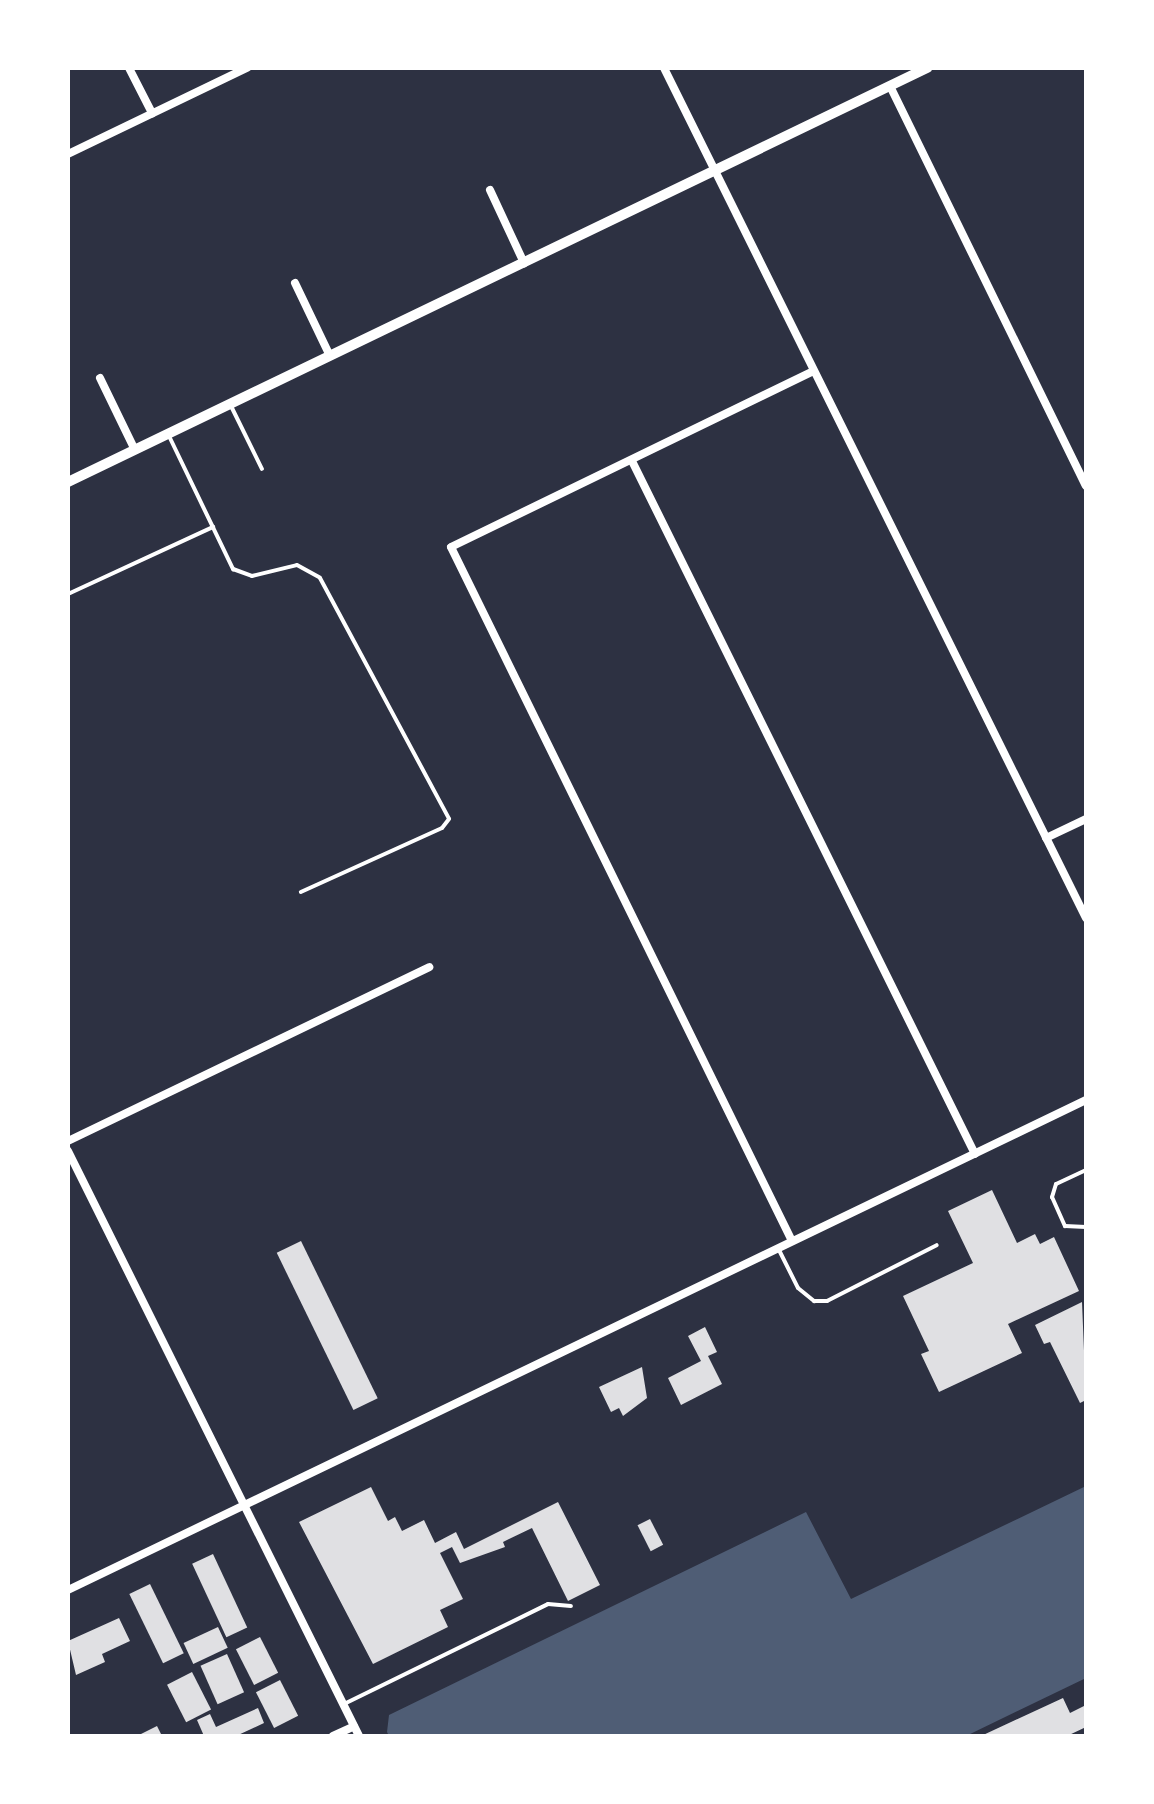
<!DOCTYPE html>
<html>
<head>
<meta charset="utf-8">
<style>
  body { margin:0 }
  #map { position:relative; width:1154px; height:1804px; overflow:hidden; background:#2d3142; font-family:Raleway,sans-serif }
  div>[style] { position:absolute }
  .water>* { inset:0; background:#4f5d75 }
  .building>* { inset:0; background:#e0e0e3; transform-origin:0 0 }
  .service>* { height:4px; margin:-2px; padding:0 2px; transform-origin:2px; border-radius:2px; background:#fff }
  .minor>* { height:8px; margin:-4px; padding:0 4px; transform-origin:4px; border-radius:4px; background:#fff }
  .tertiary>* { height:10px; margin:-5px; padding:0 5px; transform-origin:5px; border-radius:5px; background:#fff }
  span { translate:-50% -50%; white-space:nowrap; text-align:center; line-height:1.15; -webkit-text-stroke:7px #fff; paint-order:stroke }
  .frame { position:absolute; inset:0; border:70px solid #fff; pointer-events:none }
</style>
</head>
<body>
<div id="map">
  <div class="water">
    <i style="clip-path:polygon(1086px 1486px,1086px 1678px,966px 1736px,389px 1736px,387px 1732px,389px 1715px,806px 1512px,851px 1599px)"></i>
  </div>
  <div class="building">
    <i style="clip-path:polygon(992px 1190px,1017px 1243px,1035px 1234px,1040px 1244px,1054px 1237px,1079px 1291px,1008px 1324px,1022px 1353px,939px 1392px,921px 1354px,929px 1351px,903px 1296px,973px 1263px,948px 1211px)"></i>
    <i style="left:301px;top:1241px;width:175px;height:27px;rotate:64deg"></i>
    <i style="clip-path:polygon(1082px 1302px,1086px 1400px,1080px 1403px,1050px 1342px,1044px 1344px,1035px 1325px)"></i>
    <i style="clip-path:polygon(705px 1327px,717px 1352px,708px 1356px,722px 1384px,681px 1405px,668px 1378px,701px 1361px,688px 1336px)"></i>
    <i style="clip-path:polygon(642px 1367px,647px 1398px,623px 1416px,619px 1408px,611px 1412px,599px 1387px)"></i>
    <i style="clip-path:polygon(371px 1487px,388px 1521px,395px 1517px,402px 1531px,424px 1520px,435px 1543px,456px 1532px,464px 1549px,558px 1502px,600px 1585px,568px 1601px,532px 1528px,503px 1542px,505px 1547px,460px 1563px,452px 1547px,440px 1553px,463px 1599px,440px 1610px,448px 1627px,373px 1664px,299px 1522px)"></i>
    <i style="left:650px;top:1519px;width:29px;height:14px;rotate:63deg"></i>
    <i style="left:213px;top:1554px;width:81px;height:23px;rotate:65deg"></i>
    <i style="left:150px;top:1584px;width:77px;height:23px;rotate:64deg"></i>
    <i style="clip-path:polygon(119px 1618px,130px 1641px,102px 1654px,105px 1662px,76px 1675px,68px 1641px)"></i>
    <i style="left:218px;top:1627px;width:23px;height:38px;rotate:65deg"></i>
    <i style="left:260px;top:1637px;width:40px;height:27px;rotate:63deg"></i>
    <i style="left:227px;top:1654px;width:42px;height:29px;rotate:66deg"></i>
    <i style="left:192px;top:1672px;width:42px;height:28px;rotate:63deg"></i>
    <i style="left:280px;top:1680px;width:40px;height:27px;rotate:63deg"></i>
    <i style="clip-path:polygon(1063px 1698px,1070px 1713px,1086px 1705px,1086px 1727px,1067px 1736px,981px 1736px)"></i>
    <i style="clip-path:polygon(258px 1708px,264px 1723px,236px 1736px,204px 1736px,197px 1720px,210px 1714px,216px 1727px)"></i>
    <i style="clip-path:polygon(157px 1726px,162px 1736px,137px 1736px)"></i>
  </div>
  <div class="service">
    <i style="left:231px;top:406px;width:70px;rotate:63.8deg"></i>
    <i style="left:169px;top:436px;width:148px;rotate:64.3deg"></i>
    <i style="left:233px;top:569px;width:20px;rotate:20deg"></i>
    <i style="left:252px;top:576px;width:46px;rotate:-13.7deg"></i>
    <i style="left:297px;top:565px;width:26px;rotate:29deg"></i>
    <i style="left:320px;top:578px;width:273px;rotate:61.8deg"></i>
    <i style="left:449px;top:819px;width:11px;rotate:128deg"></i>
    <i style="left:442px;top:828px;width:155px;rotate:155.6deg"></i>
    <i style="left:68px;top:594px;width:160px;rotate:-24.8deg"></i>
    <i style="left:1086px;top:1170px;width:33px;rotate:155deg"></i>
    <i style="left:1056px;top:1184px;width:14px;rotate:107deg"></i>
    <i style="left:1052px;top:1197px;width:32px;rotate:66deg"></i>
    <i style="left:1065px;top:1226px;width:21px;rotate:3deg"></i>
    <i style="left:779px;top:1250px;width:42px;rotate:63.4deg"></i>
    <i style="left:798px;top:1288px;width:21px;rotate:39deg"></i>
    <i style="left:814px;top:1301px;width:13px"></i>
    <i style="left:827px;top:1301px;width:123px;rotate:-27deg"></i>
    <i style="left:1086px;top:1279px;width:1px;rotate:90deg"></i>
    <i style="left:344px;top:1704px;width:227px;rotate:-26.1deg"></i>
    <i style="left:548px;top:1604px;width:23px;rotate:5deg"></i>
  </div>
  <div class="minor">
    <i style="left:129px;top:68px;width:51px;rotate:62.9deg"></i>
    <i style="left:664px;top:68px;width:949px;rotate:63.6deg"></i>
    <i style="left:890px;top:86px;width:445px;rotate:63.9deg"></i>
    <i style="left:68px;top:154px;width:199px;rotate:-25.7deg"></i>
    <i style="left:490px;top:190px;width:81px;rotate:65deg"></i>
    <i style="left:295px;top:283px;width:81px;rotate:64.4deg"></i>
    <i style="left:100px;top:378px;width:80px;rotate:64.1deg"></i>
    <i style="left:632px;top:461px;width:773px;rotate:63.67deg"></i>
    <i style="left:1046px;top:838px;width:44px;rotate:-25.4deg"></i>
    <i style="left:68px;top:1141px;width:401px;rotate:-25.7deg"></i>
    <i style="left:68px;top:1151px;width:653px;rotate:63.55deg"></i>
    <i style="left:792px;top:1241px;width:773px;rotate:-116.17deg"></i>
    <i style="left:451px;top:547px;width:401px;rotate:-25.9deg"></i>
    <i style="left:68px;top:1590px;width:1130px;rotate:-25.7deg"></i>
    <i style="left:333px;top:1736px;width:23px;rotate:-25deg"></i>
  </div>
  <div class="tertiary">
    <i style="left:68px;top:482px;width:954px;rotate:-25.73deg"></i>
  </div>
  <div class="frame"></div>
</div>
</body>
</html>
